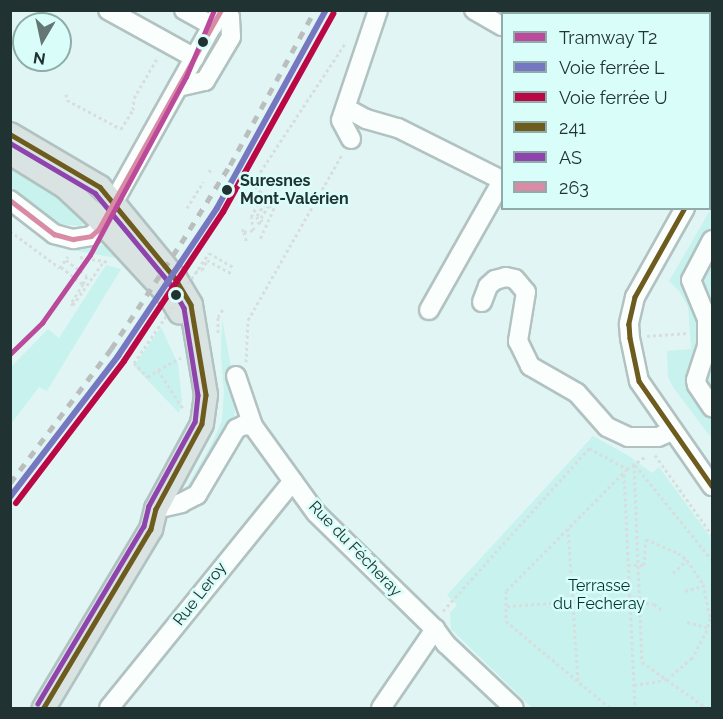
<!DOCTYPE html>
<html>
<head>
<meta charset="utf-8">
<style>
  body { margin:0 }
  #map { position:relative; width:723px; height:719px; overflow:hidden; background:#e1f6f4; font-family:Raleway,sans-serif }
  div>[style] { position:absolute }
  .green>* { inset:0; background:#c7f2ee }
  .path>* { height:3px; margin-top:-1.5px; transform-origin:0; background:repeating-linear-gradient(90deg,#d8dede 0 3px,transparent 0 6px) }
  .roads { filter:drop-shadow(2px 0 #b1c2c1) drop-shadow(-2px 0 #b1c2c1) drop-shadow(0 2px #b1c2c1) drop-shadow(0 -2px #b1c2c1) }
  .minor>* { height:18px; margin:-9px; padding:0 9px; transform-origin:9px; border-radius:9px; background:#fafefd }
  .major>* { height:22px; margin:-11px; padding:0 11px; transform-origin:11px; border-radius:11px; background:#d8e3e2 }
  .rail>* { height:4.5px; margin-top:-2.25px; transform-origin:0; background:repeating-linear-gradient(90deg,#babfbe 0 8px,transparent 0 16px) }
  .path-bridge>* { height:3px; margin-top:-1.5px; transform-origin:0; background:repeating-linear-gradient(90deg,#d8dede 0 3px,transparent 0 6px) }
  .bus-1>* { height:4.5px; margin:-2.25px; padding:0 2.25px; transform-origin:2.25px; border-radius:2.25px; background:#6e5b1e }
  .bus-2>* { height:4.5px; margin:-2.25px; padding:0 2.25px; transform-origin:2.25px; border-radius:2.25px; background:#8e44ad }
  .bus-3>* { height:4.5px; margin:-2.25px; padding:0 2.25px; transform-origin:2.25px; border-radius:2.25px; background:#d98aa5 }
  .rail-1>* { height:6px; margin:-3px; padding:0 3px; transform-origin:3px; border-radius:3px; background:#7577c0 }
  .rail-2>* { height:6px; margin:-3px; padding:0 3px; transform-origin:3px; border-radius:3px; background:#b90845 }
  .tram-1>* { height:4.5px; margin:-2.25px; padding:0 2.25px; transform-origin:2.25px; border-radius:2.25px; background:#bb4a9b }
  .dots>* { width:16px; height:16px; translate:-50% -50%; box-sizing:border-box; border:3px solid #d9fefa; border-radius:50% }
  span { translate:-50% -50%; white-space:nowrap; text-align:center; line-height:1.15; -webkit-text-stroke:5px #d9fefa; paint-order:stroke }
  .stop-label { font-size:16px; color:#203231; font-weight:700 }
  .left { translate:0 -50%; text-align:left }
  .street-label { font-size:16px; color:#203231 }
  .park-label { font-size:16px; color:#003532 }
  .frame { position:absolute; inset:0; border:12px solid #203231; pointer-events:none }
  .legend { position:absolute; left:501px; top:12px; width:210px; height:198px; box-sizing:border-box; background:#d9fefa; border:2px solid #8facaa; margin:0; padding:8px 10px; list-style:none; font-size:18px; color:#203231 }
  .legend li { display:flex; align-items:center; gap:12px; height:30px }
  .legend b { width:30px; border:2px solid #8facaa }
  .north { position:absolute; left:12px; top:12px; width:60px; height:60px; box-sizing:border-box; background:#d9fefa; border:2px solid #8facaa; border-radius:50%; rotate:189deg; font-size:16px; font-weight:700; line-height:24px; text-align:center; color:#203231 }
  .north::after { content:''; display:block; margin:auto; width:21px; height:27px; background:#647775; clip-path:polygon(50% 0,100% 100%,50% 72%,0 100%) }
</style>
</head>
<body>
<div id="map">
  <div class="green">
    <i style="clip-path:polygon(11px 165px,65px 201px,90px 221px,80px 226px,59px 224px,11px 187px)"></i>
    <i style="clip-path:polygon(712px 207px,712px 439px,673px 387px,668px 377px,667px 351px,691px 349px,688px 307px,679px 291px,669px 281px)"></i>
    <i style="clip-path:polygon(48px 241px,63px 246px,102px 245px,111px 248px,120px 256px,116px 258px,72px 250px,56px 247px)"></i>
    <i style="clip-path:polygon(106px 265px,121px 269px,47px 391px,39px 387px,11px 424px,11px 367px,48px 329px,59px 338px)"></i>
    <i style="clip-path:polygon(222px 318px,236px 395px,234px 419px,191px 491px,184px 492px,211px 445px,222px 421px,224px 392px,221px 357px)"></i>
    <i style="clip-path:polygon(161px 327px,178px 364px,182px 401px,179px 413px,134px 366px)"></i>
    <i style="clip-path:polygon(593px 436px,629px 456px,652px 473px,659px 467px,712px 539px,712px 708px,532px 708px,451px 629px,450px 613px,457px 605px,447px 595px)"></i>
  </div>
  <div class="path">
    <i style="left:66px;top:94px;width:6px;rotate:81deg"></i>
    <i style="left:67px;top:100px;width:61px;rotate:28.2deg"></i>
    <i style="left:121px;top:129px;width:22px;rotate:-58deg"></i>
    <i style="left:133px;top:110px;width:12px;rotate:-85deg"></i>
    <i style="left:134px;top:98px;width:48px;rotate:-59.7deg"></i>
    <i style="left:710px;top:132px;width:5px;rotate:-68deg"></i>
    <i style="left:209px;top:172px;width:4px;rotate:-56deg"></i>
    <i style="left:242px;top:191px;width:3px;rotate:45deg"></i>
    <i style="left:261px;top:192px;width:17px;rotate:36deg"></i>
    <i style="left:275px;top:202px;width:6px;rotate:99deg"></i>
    <i style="left:260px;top:200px;width:8px;rotate:-83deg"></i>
    <i style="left:261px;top:192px;width:8px;rotate:-135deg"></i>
    <i style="left:255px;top:186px;width:9px;rotate:-77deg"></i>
    <i style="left:257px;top:177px;width:162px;rotate:-56.6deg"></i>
    <i style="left:187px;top:208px;width:31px;rotate:-58deg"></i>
    <i style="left:242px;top:229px;width:4px;rotate:56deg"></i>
    <i style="left:244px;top:232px;width:10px;rotate:-11deg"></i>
    <i style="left:254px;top:230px;width:13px;rotate:-103deg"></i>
    <i style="left:251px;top:217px;width:19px;rotate:-62deg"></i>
    <i style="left:260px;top:200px;width:6px;rotate:31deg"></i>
    <i style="left:265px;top:203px;width:15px;rotate:122deg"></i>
    <i style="left:257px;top:216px;width:7px;rotate:82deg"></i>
    <i style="left:258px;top:223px;width:4px;rotate:-14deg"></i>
    <i style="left:262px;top:222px;width:4px;rotate:-104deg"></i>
    <i style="left:261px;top:218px;width:15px;rotate:-58deg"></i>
    <i style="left:269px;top:205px;width:6px;rotate:31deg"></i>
    <i style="left:274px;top:208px;width:35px;rotate:114deg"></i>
    <i style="left:10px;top:231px;width:62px;rotate:36.5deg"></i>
    <i style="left:60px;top:268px;width:14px;rotate:-56deg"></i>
    <i style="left:244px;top:232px;width:11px;rotate:75deg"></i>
    <i style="left:209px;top:253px;width:30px;rotate:30deg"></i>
    <i style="left:80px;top:257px;width:29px;rotate:10deg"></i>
    <i style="left:66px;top:260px;width:26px;rotate:37deg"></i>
    <i style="left:87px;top:276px;width:9px;rotate:117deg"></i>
    <i style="left:61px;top:267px;width:28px;rotate:38deg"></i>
    <i style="left:83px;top:284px;width:22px;rotate:122deg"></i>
    <i style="left:71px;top:303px;width:3px;rotate:45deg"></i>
    <i style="left:73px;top:305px;width:54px;rotate:-54.8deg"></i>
    <i style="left:195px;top:272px;width:7px;rotate:-16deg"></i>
    <i style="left:202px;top:270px;width:11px;rotate:-63deg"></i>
    <i style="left:207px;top:260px;width:29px;rotate:29deg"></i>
    <i style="left:218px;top:333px;width:16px;rotate:-90deg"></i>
    <i style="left:218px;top:317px;width:9px;rotate:-58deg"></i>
    <i style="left:647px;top:336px;width:41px;rotate:-4.2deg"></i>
    <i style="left:246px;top:362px;width:42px;rotate:-87.3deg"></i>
    <i style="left:248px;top:320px;width:192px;rotate:-60.4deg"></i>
    <i style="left:134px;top:363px;width:20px;rotate:45deg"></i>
    <i style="left:148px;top:377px;width:12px;rotate:-35deg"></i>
    <i style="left:158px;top:370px;width:48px;rotate:57deg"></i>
    <i style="left:158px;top:370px;width:26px;rotate:-28deg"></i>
    <i style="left:655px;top:455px;width:98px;rotate:54.5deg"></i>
    <i style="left:634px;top:464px;width:198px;rotate:87.7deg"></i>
    <i style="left:642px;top:662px;width:80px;rotate:35.3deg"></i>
    <i style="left:635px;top:465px;width:122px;rotate:51deg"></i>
    <i style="left:627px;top:469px;width:23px;rotate:-34deg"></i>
    <i style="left:624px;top:474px;width:234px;rotate:87.3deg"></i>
    <i style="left:568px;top:528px;width:153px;rotate:86.3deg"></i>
    <i style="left:628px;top:565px;width:16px"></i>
    <i style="left:644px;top:565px;width:26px;rotate:-86deg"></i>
    <i style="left:646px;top:539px;width:35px;rotate:24deg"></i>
    <i style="left:678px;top:553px;width:11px;rotate:38deg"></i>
    <i style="left:687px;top:560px;width:29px;rotate:56deg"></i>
    <i style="left:703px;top:584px;width:35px;rotate:78deg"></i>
    <i style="left:710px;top:618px;width:12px;rotate:104deg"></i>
    <i style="left:707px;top:630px;width:32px;rotate:118deg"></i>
    <i style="left:692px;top:658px;width:30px;rotate:140deg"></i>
    <i style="left:673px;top:573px;width:19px;rotate:-43deg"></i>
    <i style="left:685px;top:591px;width:19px;rotate:-16deg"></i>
    <i style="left:640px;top:602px;width:14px;rotate:8deg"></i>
    <i style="left:654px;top:604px;width:9px;rotate:36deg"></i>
    <i style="left:507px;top:606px;width:132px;rotate:-3.9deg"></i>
    <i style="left:443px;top:611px;width:219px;rotate:-48.1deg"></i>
    <i style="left:589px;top:448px;width:43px;rotate:28.9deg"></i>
    <i style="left:627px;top:469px;width:172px;rotate:134.8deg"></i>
    <i style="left:506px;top:591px;width:30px;rotate:90deg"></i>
    <i style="left:506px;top:621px;width:136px;rotate:39.9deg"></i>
    <i style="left:687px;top:622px;width:21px;rotate:14deg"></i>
    <i style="left:634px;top:685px;width:30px;rotate:-9deg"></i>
  </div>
  <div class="roads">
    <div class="minor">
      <i style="left:108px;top:10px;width:99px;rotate:28.9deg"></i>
      <i style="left:184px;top:10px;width:33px;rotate:29deg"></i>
      <i style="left:474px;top:10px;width:32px;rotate:30deg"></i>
      <i style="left:545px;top:14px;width:4px;rotate:-63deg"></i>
      <i style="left:178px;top:87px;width:28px;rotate:-13deg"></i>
      <i style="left:205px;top:81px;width:51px;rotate:-59.4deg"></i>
      <i style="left:231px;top:37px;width:20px;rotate:-93deg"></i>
      <i style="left:230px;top:17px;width:8px;rotate:-120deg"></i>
      <i style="left:346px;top:108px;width:23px;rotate:29deg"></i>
      <i style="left:366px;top:119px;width:33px;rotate:16deg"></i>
      <i style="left:398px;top:128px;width:116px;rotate:26.6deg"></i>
      <i style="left:351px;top:139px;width:21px;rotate:-118deg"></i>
      <i style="left:341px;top:120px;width:116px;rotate:-71.4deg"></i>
      <i style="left:710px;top:168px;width:5px;rotate:-68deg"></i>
      <i style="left:10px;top:200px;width:56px;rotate:37.7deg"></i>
      <i style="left:54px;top:234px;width:20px;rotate:15deg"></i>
      <i style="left:73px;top:239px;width:18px;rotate:-9deg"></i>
      <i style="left:91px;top:236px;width:9px;rotate:-41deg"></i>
      <i style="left:98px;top:230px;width:252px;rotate:-60.8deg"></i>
      <i style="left:685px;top:208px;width:102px;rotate:119.3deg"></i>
      <i style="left:635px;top:297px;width:28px;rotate:103deg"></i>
      <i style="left:629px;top:324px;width:14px;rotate:86deg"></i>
      <i style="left:630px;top:338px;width:44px;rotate:78.2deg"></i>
      <i style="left:639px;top:381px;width:128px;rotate:55.2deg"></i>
      <i style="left:712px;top:240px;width:45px;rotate:117.7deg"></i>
      <i style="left:691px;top:280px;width:42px;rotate:67.7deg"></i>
      <i style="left:707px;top:319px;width:27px;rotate:90deg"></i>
      <i style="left:707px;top:346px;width:36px;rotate:108deg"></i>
      <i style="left:696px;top:380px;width:5px;rotate:79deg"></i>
      <i style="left:697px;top:385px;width:27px;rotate:56deg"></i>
      <i style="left:482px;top:302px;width:17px;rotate:-69deg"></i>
      <i style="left:488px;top:286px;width:9px;rotate:-41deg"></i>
      <i style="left:495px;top:280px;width:11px;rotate:-15deg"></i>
      <i style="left:506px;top:277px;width:9px;rotate:13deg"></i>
      <i style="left:515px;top:279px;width:17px;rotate:50deg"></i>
      <i style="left:526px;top:292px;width:50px;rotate:99.3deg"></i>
      <i style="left:518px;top:341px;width:28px;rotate:64deg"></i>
      <i style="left:530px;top:366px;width:54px;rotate:29.9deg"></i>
      <i style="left:577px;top:393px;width:45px;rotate:48.6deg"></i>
      <i style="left:607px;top:427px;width:23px;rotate:25deg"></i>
      <i style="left:628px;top:437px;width:30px"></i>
      <i style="left:658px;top:437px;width:15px;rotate:-23deg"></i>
      <i style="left:429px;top:310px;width:148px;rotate:-60.5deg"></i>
      <i style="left:236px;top:376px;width:53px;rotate:71.2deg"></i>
      <i style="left:253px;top:426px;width:107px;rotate:54.1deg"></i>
      <i style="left:316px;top:513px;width:166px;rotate:44.3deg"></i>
      <i style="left:435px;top:629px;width:19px;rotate:54deg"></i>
      <i style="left:446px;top:644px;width:93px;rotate:43.3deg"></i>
      <i style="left:156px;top:509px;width:26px;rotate:-13deg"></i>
      <i style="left:181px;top:503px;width:18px;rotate:-27deg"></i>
      <i style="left:197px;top:495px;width:77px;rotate:-59.4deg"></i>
      <i style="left:236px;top:429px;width:9px;rotate:-27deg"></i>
      <i style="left:244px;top:425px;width:9px;rotate:6deg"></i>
      <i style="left:109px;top:708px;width:292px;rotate:-51deg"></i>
      <i style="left:381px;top:708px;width:96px;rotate:-55.6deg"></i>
    </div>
    <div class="major">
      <i style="left:10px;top:134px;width:104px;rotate:30.5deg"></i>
      <i style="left:100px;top:187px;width:118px;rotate:50.5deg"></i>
      <i style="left:175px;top:278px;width:31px;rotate:59deg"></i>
      <i style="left:191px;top:305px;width:91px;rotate:80.5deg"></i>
      <i style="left:206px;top:395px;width:29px;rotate:98deg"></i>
      <i style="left:202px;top:424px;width:97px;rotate:118.4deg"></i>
      <i style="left:156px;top:509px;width:21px;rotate:104deg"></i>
      <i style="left:151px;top:529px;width:209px;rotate:120.9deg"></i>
      <i style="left:10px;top:153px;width:65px;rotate:31.7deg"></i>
      <i style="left:65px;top:187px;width:37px;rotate:43deg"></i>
      <i style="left:92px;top:212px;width:117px;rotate:47.4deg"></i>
      <i style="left:171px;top:298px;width:17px;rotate:59deg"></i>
    </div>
  </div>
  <div class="rail">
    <i style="left:10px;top:483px;width:168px;rotate:-53deg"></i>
    <i style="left:111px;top:349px;width:127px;rotate:-56.6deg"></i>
    <i style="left:181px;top:243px;width:92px;rotate:-57.9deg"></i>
    <i style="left:230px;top:165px;width:177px;rotate:-61.3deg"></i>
  </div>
  <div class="path-bridge">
    <i style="left:134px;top:363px;width:133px;rotate:-55.7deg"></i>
    <i style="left:664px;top:680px;width:6px;rotate:-31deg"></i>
  </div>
  <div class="bus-1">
    <i style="left:10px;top:134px;width:104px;rotate:30.5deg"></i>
    <i style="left:100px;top:187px;width:118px;rotate:50.5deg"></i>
    <i style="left:175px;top:278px;width:31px;rotate:59deg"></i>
    <i style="left:191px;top:305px;width:91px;rotate:80.5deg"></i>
    <i style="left:206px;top:395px;width:29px;rotate:98deg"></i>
    <i style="left:202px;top:424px;width:97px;rotate:118.4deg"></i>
    <i style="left:156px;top:509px;width:21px;rotate:104deg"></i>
    <i style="left:151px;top:529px;width:209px;rotate:120.9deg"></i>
    <i style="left:685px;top:208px;width:102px;rotate:119.3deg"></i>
    <i style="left:635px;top:297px;width:28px;rotate:103deg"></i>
    <i style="left:629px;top:324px;width:14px;rotate:86deg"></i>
    <i style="left:630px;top:338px;width:44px;rotate:78.2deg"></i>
    <i style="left:639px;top:381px;width:128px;rotate:55.2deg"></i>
  </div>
  <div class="bus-2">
    <i style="left:10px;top:143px;width:99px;rotate:30.5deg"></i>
    <i style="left:95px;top:193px;width:116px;rotate:50.3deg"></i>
    <i style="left:169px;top:282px;width:30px;rotate:60deg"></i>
    <i style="left:184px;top:308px;width:88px;rotate:80.9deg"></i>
    <i style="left:198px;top:395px;width:27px;rotate:96deg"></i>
    <i style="left:195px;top:422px;width:96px;rotate:118.7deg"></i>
    <i style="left:149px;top:506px;width:21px;rotate:104deg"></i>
    <i style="left:144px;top:526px;width:207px;rotate:120.8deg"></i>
  </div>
  <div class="bus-3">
    <i style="left:10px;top:200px;width:56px;rotate:37.7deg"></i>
    <i style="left:54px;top:234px;width:20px;rotate:15deg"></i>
    <i style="left:73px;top:239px;width:18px;rotate:-9deg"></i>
    <i style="left:91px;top:236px;width:9px;rotate:-41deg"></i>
    <i style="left:98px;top:230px;width:252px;rotate:-60.8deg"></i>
  </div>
  <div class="rail-1">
    <i style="left:10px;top:497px;width:178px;rotate:-52.5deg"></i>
    <i style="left:118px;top:356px;width:178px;rotate:-56.2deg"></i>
    <i style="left:217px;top:208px;width:226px;rotate:-61.2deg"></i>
  </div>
  <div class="rail-2">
    <i style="left:16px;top:503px;width:178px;rotate:-52.7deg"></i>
    <i style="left:124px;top:361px;width:179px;rotate:-56.4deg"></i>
    <i style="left:223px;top:212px;width:227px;rotate:-60.9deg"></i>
  </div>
  <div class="tram-1">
    <i style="left:10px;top:354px;width:45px;rotate:-44.1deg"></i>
    <i style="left:42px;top:323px;width:83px;rotate:-54.8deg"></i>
    <i style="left:90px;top:255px;width:202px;rotate:-61.7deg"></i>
    <i style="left:186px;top:77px;width:73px;rotate:-67.3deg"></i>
  </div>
  <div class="dots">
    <i style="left:203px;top:42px;background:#203231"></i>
    <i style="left:227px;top:190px;background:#203231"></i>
    <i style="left:176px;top:295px;background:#203231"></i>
  </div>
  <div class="stop-label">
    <span class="left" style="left:240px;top:190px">Suresnes<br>Mont-Valérien</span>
  </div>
  <div class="street-label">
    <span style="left:355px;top:549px;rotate:46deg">Rue du Fécheray</span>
    <span style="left:200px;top:594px;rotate:-52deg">Rue Leroy</span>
  </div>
  <div class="park-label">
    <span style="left:599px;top:595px">Terrasse<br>du Fecheray</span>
  </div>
  <div class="frame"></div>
  <ul class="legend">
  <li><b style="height:8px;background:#bb4a9b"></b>Tramway T2</li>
  <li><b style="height:8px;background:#7577c0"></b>Voie ferrée L</li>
  <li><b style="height:8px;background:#b90845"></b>Voie ferrée U</li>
  <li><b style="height:8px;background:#6e5b1e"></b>241</li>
  <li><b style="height:8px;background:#8e44ad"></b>AS</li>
  <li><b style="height:8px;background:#d98aa5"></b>263</li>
  </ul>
  <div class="north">N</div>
</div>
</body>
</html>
